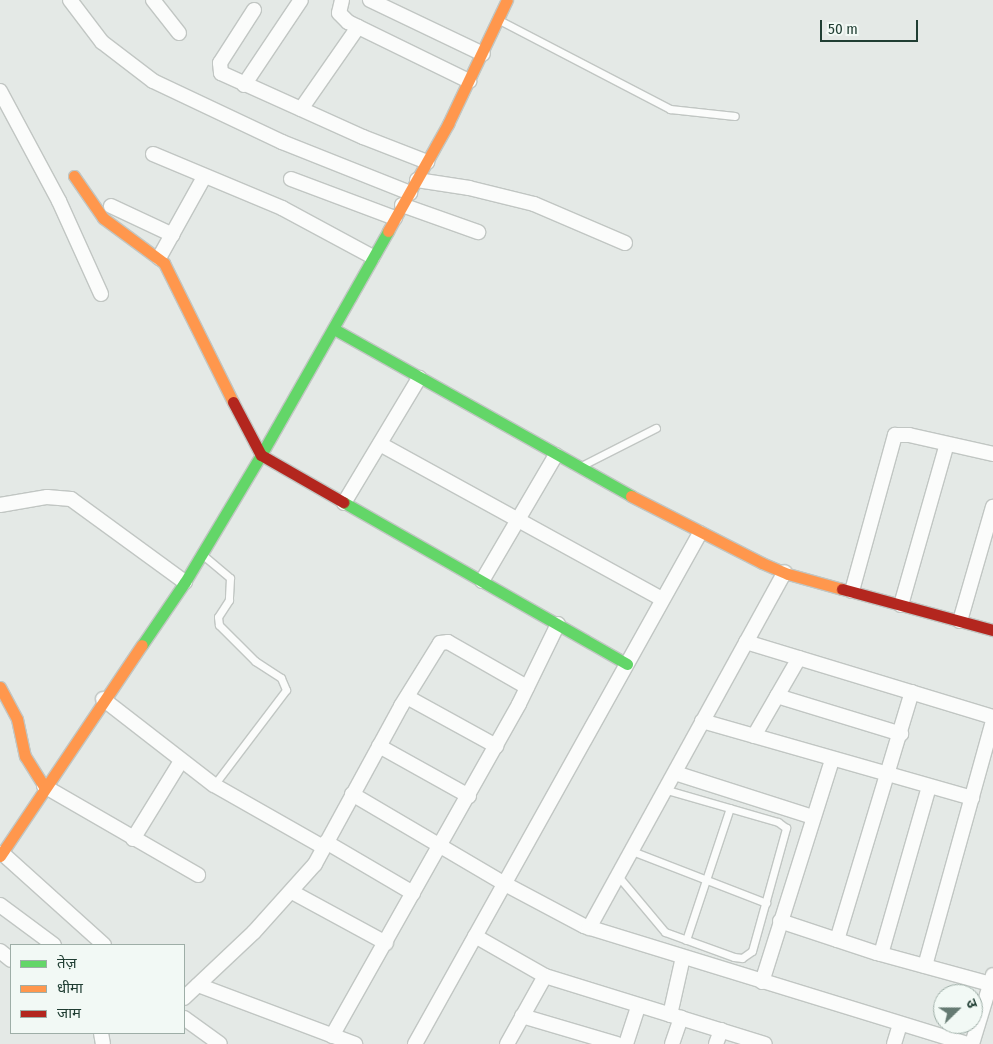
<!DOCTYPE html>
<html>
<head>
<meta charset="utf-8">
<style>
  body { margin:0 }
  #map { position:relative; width:993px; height:1044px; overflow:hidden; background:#e4e9e6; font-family:"Fira Sans Condensed","Noto Sans Devanagari",sans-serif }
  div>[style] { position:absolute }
  .roads { filter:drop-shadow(1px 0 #c1c6c3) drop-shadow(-1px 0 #c1c6c3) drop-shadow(0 1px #c1c6c3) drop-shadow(0 -1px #c1c6c3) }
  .lane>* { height:7px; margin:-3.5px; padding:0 3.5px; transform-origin:3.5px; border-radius:3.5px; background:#fbfcfb }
  .street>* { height:14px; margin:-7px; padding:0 7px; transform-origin:7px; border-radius:7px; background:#fbfcfb }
  .fast>* { height:11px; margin:-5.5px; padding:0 5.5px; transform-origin:5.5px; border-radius:5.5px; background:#63d668 }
  .slow>* { height:11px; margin:-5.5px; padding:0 5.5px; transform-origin:5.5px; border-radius:5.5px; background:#ff974d }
  .jam>* { height:11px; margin:-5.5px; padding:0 5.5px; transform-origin:5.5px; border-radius:5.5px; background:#b3261e }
  span { translate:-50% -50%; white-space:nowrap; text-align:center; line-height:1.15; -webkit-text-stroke:5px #f2f9f5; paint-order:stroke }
  .legend { position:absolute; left:10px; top:944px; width:175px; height:90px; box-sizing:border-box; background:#f2f9f5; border:1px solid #9eaea7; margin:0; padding:6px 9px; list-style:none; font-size:15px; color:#203e33 }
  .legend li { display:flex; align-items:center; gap:10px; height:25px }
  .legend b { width:25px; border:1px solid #9eaea7 }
  .north { position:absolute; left:933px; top:984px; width:50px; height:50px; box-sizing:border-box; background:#f2f9f5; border:1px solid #9eaea7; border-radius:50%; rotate:68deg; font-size:14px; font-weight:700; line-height:20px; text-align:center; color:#203e33 }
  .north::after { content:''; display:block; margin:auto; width:18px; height:22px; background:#657a72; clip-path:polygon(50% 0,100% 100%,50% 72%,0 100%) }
  .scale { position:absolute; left:820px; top:20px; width:98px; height:22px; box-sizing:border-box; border:2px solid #203e33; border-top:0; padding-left:6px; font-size:15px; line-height:18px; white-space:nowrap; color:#203e33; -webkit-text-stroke:4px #f2f9f5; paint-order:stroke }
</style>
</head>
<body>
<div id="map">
  <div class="roads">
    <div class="lane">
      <i style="left:501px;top:21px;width:191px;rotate:27.5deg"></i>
      <i style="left:670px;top:109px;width:65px;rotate:6.1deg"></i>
      <i style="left:581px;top:466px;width:84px;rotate:-26.9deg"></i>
      <i style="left:204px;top:556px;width:34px;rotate:40deg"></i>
      <i style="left:230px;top:578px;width:22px;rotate:93deg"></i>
      <i style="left:229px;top:600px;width:20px;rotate:123deg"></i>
      <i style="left:218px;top:617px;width:8px;rotate:83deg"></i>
      <i style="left:219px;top:625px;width:51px;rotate:45deg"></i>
      <i style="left:255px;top:661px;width:31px;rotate:33deg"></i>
      <i style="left:281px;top:678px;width:13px;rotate:67deg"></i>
      <i style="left:286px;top:690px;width:119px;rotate:127.2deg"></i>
      <i style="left:632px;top:851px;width:144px;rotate:21.2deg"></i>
      <i style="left:618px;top:876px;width:73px;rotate:50deg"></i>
      <i style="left:665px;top:932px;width:73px;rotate:19.9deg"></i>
      <i style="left:734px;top:957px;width:8px;rotate:7deg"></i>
      <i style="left:742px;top:958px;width:12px;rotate:-35deg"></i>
      <i style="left:752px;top:951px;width:128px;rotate:-74.5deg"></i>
      <i style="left:786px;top:828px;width:10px;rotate:-143deg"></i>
      <i style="left:778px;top:822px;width:116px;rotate:-163.9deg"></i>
      <i style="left:686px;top:940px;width:139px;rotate:-71.6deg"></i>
    </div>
    <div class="street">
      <i style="left:70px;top:0;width:53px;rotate:52.7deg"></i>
      <i style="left:102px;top:42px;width:64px;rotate:37.4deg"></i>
      <i style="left:153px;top:81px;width:143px;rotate:25.3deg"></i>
      <i style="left:282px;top:142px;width:138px;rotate:21.7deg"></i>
      <i style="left:153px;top:0;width:42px;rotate:51.8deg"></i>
      <i style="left:342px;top:0;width:13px;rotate:103deg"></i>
      <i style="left:339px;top:13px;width:13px;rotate:45deg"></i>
      <i style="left:348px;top:22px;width:135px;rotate:26deg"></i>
      <i style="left:370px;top:0;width:125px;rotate:25.5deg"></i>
      <i style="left:254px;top:10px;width:63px;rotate:122.7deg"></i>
      <i style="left:220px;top:63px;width:10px;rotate:84deg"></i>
      <i style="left:221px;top:73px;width:156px;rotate:24.3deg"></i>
      <i style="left:363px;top:137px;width:69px;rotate:21.3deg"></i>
      <i style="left:244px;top:85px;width:102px;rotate:-56.2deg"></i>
      <i style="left:0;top:91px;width:125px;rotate:61.8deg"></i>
      <i style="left:59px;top:201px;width:102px;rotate:65.7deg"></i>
      <i style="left:301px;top:109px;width:100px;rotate:-55.2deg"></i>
      <i style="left:153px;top:154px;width:140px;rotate:22.7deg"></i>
      <i style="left:282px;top:208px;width:103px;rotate:28.3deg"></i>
      <i style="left:291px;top:179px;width:111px;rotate:20.6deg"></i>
      <i style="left:417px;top:180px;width:53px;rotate:8.7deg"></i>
      <i style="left:469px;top:188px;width:67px;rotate:13.8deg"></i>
      <i style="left:534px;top:204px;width:99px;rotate:23.2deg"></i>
      <i style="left:402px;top:205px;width:81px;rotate:19.6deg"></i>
      <i style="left:111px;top:206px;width:68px;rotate:25.1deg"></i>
      <i style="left:159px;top:258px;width:93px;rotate:-60.9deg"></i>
      <i style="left:380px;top:444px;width:322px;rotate:28.8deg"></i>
      <i style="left:344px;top:503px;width:146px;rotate:-59deg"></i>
      <i style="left:0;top:505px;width:48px;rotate:-9.7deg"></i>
      <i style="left:47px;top:497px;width:24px;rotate:5deg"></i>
      <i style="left:71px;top:499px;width:141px;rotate:36.1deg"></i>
      <i style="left:482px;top:581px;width:146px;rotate:-59.6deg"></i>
      <i style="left:852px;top:591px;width:162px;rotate:-74.6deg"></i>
      <i style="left:895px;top:435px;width:14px"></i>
      <i style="left:909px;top:435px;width:86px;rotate:12.7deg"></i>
      <i style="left:901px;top:605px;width:167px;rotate:-74.1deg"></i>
      <i style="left:960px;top:621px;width:119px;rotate:-73.9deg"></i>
      <i style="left:746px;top:642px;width:258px;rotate:16.9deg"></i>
      <i style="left:777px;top:696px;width:130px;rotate:17deg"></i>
      <i style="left:407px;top:697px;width:102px;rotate:28.8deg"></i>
      <i style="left:103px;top:699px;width:140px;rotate:37.8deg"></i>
      <i style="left:214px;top:785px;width:125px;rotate:29.6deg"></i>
      <i style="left:702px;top:721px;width:281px;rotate:15.9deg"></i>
      <i style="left:754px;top:736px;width:90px;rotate:-60deg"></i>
      <i style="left:379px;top:746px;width:103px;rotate:29.1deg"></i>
      <i style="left:675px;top:773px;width:145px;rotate:17.7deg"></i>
      <i style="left:44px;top:786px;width:178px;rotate:30deg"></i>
      <i style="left:352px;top:794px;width:178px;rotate:30.5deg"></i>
      <i style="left:505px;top:884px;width:89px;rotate:28deg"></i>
      <i style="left:584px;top:926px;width:401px;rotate:17.1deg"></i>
      <i style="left:133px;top:839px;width:92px;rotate:-58.4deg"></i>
      <i style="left:326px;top:842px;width:101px;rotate:30.4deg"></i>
      <i style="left:2px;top:853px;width:137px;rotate:42deg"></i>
      <i style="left:292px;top:892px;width:107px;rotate:28.5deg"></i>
      <i style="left:0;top:905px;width:67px;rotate:36.5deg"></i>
      <i style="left:780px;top:921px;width:102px;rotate:18.3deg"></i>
      <i style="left:877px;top:953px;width:117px;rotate:15.3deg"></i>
      <i style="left:589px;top:928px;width:406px;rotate:-61.2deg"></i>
      <i style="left:475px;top:936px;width:81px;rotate:29.7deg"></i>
      <i style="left:545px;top:976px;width:78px;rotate:119.2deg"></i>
      <i style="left:837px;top:940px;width:259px;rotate:-73.2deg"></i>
      <i style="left:0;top:951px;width:14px;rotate:39deg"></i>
      <i style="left:881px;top:954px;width:174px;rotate:-74deg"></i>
      <i style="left:925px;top:966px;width:255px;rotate:-74.5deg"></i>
      <i style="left:545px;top:976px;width:230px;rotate:17.2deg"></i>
      <i style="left:762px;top:982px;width:233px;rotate:-72.5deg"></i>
      <i style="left:198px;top:985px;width:168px;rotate:20.6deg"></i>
      <i style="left:184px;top:998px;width:96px;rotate:-43.3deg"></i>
      <i style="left:254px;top:932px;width:91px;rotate:-48.1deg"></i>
      <i style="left:315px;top:864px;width:180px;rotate:-61.4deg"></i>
      <i style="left:401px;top:706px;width:74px;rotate:-58.2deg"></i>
      <i style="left:440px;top:643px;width:8px;rotate:-7deg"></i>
      <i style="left:448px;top:642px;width:91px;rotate:29.7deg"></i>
      <i style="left:670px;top:1015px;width:59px;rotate:-77.4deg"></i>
      <i style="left:522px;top:1016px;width:99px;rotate:16.4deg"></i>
      <i style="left:184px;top:1018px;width:44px;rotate:35.8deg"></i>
      <i style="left:101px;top:1033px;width:11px;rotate:80deg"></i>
      <i style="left:332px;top:1036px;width:381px;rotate:-60.6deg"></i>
      <i style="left:519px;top:704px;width:89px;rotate:-64deg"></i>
      <i style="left:415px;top:1044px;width:585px;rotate:-60.85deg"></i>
      <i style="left:626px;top:1044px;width:40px;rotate:-72deg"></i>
      <i style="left:672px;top:1044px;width:28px;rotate:-71deg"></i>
      <i style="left:716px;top:1044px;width:15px;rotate:-70deg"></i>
      <i style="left:894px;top:1044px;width:21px;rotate:-73deg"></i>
      <i style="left:972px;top:1044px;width:72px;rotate:-73.1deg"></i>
    </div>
    <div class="fast">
      <i style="left:334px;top:329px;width:341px;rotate:29.3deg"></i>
      <i style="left:343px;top:502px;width:327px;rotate:29.7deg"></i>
      <i style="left:142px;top:645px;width:76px;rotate:-55.7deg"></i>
      <i style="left:185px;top:582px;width:148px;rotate:-59.1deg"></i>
      <i style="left:261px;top:455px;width:257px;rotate:-60.4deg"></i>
    </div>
    <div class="slow">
      <i style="left:74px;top:176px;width:51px;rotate:55.4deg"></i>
      <i style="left:103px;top:218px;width:76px;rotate:36.4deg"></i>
      <i style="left:164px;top:263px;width:155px;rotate:63.6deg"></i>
      <i style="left:388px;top:231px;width:123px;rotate:-60.7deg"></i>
      <i style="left:448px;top:124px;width:137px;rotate:-64.6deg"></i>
      <i style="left:631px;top:496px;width:147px;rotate:27.1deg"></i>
      <i style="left:762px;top:563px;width:28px;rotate:23deg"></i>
      <i style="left:788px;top:574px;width:56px;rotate:15.5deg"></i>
      <i style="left:0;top:687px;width:36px;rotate:62deg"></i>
      <i style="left:17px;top:719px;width:38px;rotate:78deg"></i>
      <i style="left:25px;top:756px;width:36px;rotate:58deg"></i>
      <i style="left:0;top:856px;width:254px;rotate:-56.1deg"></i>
    </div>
    <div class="jam">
      <i style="left:233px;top:402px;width:60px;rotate:62.2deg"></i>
      <i style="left:261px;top:455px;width:95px;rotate:29.8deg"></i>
      <i style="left:842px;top:589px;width:156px;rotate:15.2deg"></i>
    </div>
  </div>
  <ul class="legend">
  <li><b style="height:6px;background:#63d668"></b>तेज़</li>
  <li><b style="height:6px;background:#ff974d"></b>धीमा</li>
  <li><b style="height:6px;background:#b3261e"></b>जाम</li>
  </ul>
  <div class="north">उ</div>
  <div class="scale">50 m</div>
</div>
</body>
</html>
